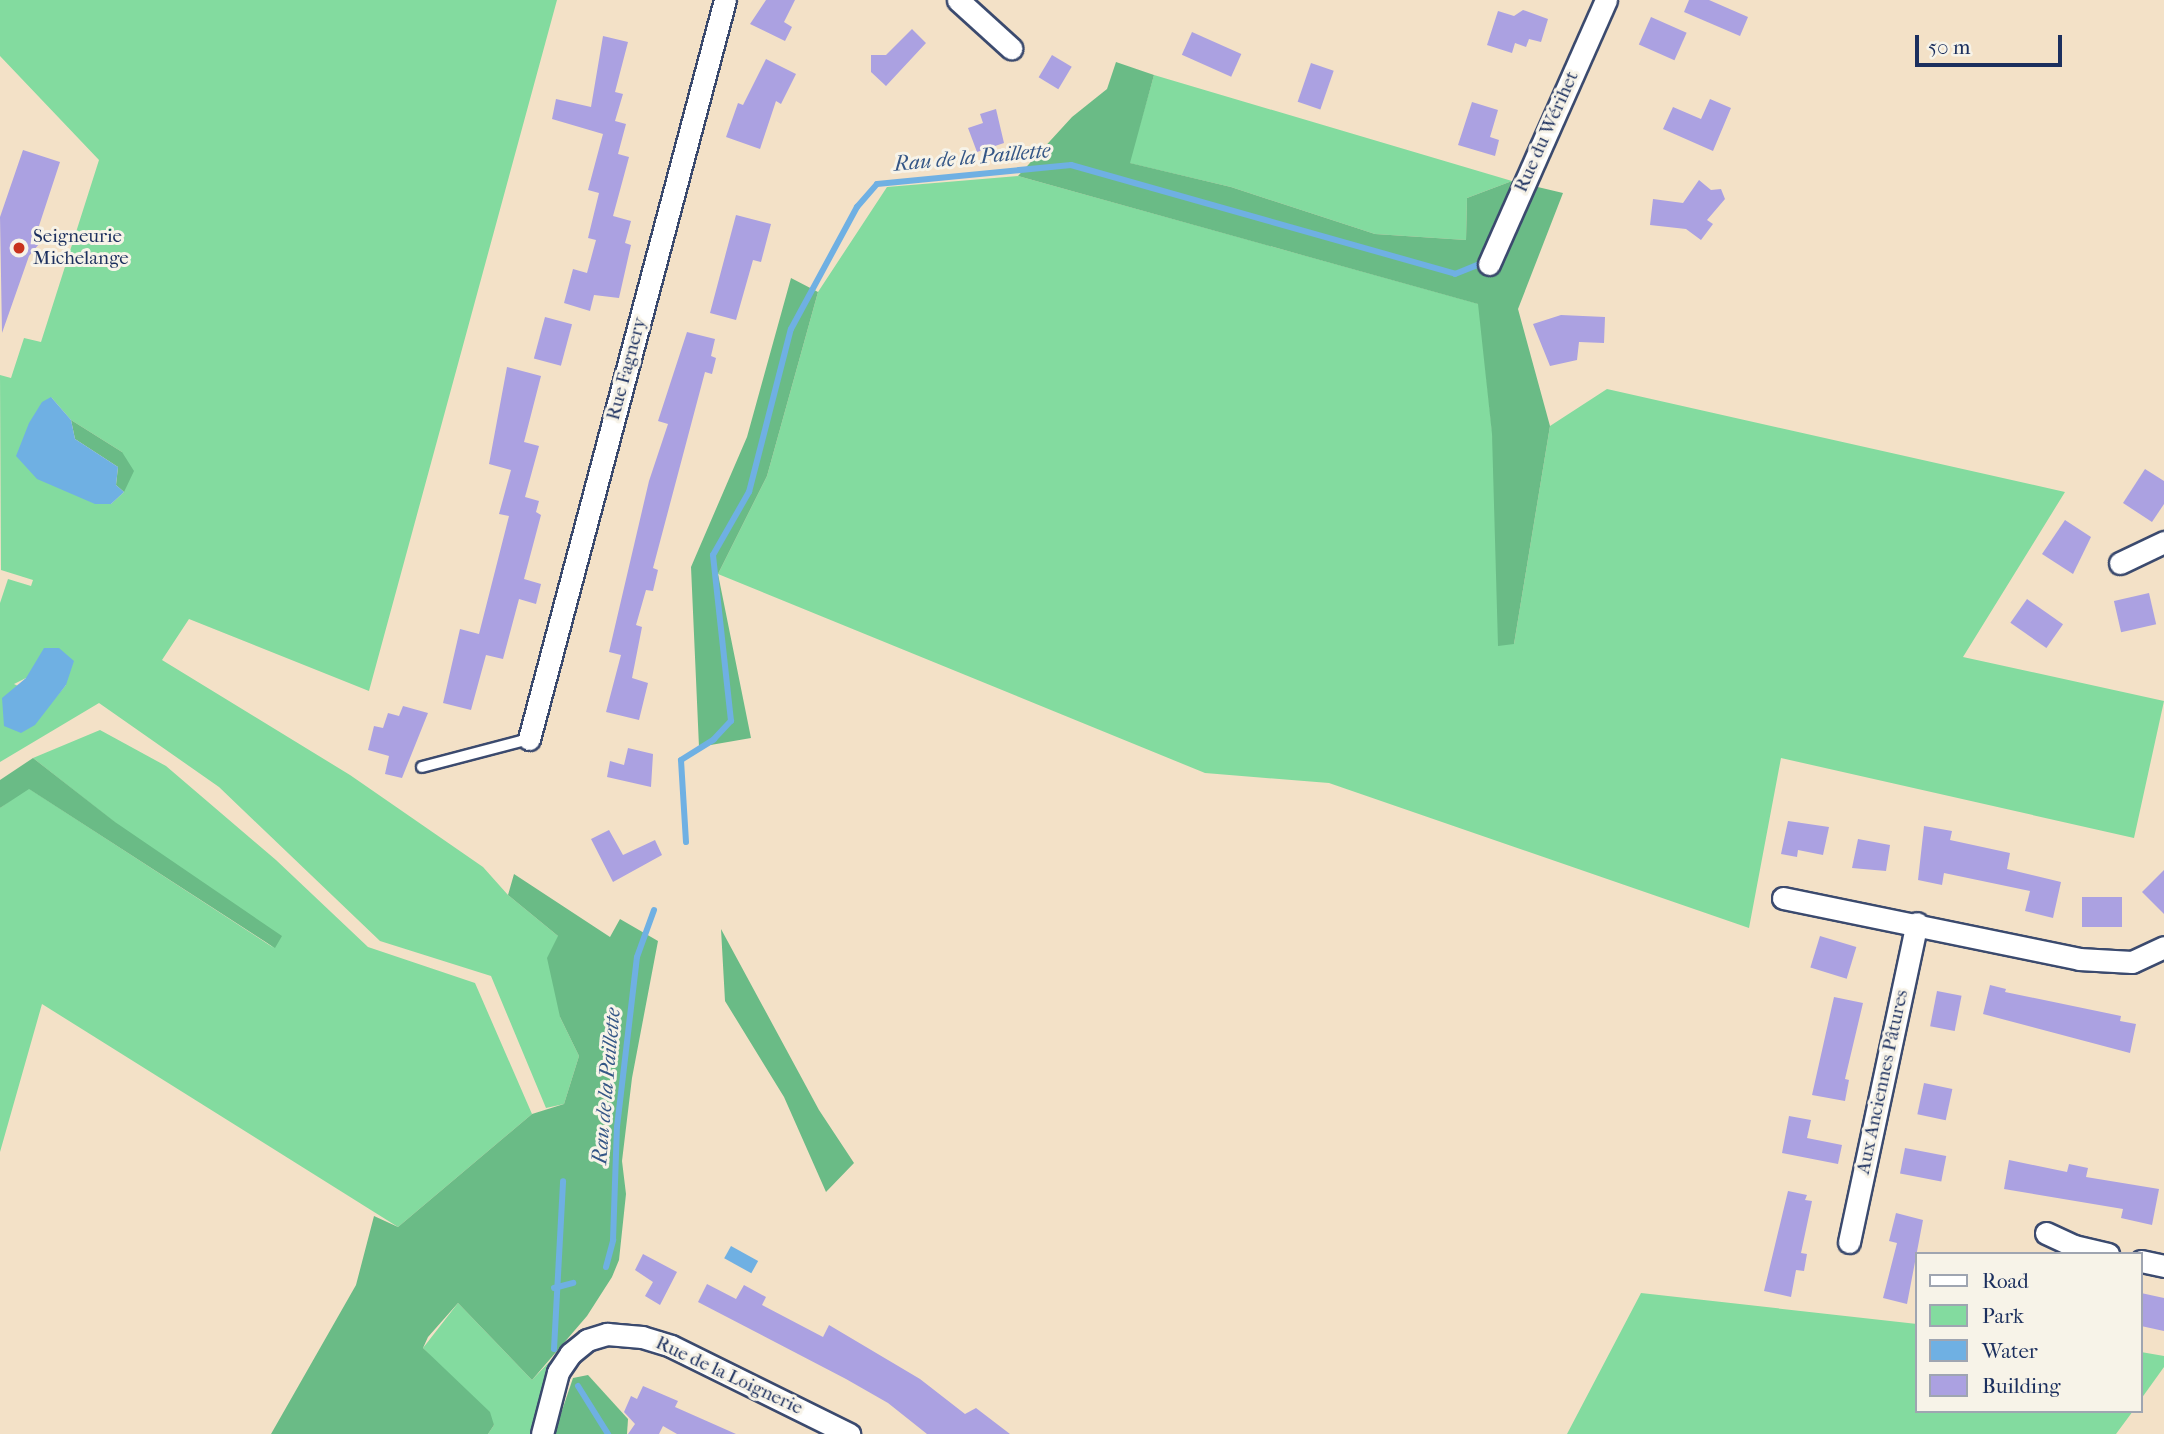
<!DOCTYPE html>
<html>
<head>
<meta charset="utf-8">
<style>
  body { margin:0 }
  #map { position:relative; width:2164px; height:1434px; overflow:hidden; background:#f3e1c7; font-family:"IM FELL French Canon",serif }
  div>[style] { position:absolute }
  .green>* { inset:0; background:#83db9f }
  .forest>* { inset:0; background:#6abb86 }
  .water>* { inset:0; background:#6fb0e3; transform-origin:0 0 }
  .stream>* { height:6px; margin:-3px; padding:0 3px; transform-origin:3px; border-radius:3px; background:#6fb0e3 }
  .building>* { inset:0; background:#aba1e1; transform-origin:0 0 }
  .roads { filter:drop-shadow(2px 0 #3b4a6e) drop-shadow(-2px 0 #3b4a6e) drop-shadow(0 2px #3b4a6e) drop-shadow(0 -2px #3b4a6e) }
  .lane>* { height:10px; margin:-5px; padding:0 5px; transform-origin:5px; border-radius:5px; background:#fff }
  .street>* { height:21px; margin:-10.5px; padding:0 10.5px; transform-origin:10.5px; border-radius:10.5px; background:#fff }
  .dots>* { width:19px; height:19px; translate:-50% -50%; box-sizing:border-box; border:4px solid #f7f3e8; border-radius:50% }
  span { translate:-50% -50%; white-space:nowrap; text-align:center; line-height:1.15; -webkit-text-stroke:6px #f7f3e8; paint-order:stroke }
  .street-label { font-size:19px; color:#1b2f5e }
  .poi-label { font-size:19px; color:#1b2f5e }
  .left { translate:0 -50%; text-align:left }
  .water-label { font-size:21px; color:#345686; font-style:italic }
  .legend { position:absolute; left:1915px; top:1252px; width:228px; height:161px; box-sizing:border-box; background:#f7f3e8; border:2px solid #9fa5b1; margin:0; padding:9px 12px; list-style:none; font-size:21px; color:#1b2f5e }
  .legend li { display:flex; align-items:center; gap:14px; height:35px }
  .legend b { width:35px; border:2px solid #9fa5b1 }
  .scale { position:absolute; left:1915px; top:35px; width:147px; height:32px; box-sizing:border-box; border:4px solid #1b2f5e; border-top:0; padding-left:9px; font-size:21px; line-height:24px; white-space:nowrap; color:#1b2f5e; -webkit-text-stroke:5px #f7f3e8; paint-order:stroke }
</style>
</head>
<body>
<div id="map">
  <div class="green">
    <i style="clip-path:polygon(evenodd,0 0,557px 0,369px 691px,189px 619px,162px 660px,350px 775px,483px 867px,508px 895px,558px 936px,560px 1017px,579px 1056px,564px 1104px,546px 1108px,491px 976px,380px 941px,219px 787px,99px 703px,0 762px,0 603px,8px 579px,31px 586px,33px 580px,1px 570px,0 375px,11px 378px,24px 338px,41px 342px,99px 160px,0 56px,0 0,51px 397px,71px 420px,122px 452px,124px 492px,111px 504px,51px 397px,0 0,26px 678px,66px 685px,51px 703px,14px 684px,26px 678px)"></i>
    <i style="clip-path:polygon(1154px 75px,1512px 181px,1467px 198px,1466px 240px,1375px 234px,1231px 187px,1129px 163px)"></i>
    <i style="clip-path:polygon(1018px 176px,1479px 304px,1514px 644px,1550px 426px,1607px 389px,2065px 492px,1963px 657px,2164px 701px,2134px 838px,1781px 758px,1749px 928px,1329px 783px,1205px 773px,718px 574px,767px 476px,818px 292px,887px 187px)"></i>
    <i style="clip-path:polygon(100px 730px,166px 766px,276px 860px,368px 947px,475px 983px,532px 1114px,398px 1227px,42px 1004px,0 1152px,0 808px,28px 788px,274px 948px,33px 758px)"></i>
    <i style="clip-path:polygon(1641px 1293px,1917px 1324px,1917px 1411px,2133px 1411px,2116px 1434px,1567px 1434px)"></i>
    <i style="clip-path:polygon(458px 1303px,532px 1380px,553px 1358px,534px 1434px,488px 1434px,494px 1425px,423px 1348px)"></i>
    <i style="clip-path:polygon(2141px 1352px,2164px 1356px,2164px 1367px,2141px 1399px)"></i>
  </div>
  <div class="forest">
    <i style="clip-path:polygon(1116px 62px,1154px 75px,1130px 163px,1231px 187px,1375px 234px,1466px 240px,1467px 198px,1512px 181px,1563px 193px,1518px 309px,1550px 426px,1514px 644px,1498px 646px,1492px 434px,1478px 304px,1018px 176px,1072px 117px,1107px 89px)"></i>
    <i style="clip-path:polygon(791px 278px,818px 292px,767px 476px,718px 574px,751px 738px,699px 747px,691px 567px,747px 437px)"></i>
    <i style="clip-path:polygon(71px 420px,122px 452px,134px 471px,124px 492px,116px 485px,118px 467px,75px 439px)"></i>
    <i style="clip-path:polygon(33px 758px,115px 822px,282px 936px,275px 948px,29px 789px,0 808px,0 780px)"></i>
    <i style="clip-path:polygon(514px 874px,610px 937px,620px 919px,658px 941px,632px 1078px,622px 1161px,626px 1194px,619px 1260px,612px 1277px,587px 1316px,532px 1380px,458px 1303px,428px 1337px,423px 1348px,490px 1412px,494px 1425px,488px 1434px,271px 1434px,356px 1285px,374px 1216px,398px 1227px,532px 1114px,564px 1104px,579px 1056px,560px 1017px,547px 958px,558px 936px,508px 895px)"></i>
    <i style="clip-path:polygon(721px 929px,819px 1110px,854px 1163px,826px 1192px,784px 1097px,725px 1001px)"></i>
    <i style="clip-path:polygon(588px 1375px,628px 1419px,627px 1434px,554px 1434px,573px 1378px)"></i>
  </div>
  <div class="water">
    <i style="clip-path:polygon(51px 397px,71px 420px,75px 439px,118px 467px,116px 485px,124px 492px,111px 504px,95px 504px,37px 479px,16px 456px,29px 423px,42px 402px)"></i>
    <i style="clip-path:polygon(44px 648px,59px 648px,74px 661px,66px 685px,35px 725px,21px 733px,4px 726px,2px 698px,26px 678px)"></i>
    <i style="left:731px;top:1246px;width:31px;height:14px;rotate:29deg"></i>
  </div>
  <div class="stream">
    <i style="left:686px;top:842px;width:82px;rotate:-93.5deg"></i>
    <i style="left:681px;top:760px;width:39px;rotate:-32deg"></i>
    <i style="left:714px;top:739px;width:25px;rotate:-47deg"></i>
    <i style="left:731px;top:721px;width:167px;rotate:-96.2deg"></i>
    <i style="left:713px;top:555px;width:73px;rotate:-60.3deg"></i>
    <i style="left:749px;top:492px;width:168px;rotate:-75.6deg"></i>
    <i style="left:791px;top:329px;width:139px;rotate:-61.6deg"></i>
    <i style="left:857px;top:207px;width:30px;rotate:-49deg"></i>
    <i style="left:877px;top:184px;width:195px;rotate:-5.6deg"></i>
    <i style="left:1071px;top:165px;width:399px;rotate:15.8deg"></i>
    <i style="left:1455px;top:274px;width:29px;rotate:-22deg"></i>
    <i style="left:606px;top:1267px;width:28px;rotate:-75deg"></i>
    <i style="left:613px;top:1240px;width:113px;rotate:-88deg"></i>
    <i style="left:617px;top:1127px;width:171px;rotate:-83.3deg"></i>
    <i style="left:637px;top:957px;width:50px;rotate:-70.1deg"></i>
    <i style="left:554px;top:1288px;width:20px;rotate:-15deg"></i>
    <i style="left:554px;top:1349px;width:168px;rotate:-86.9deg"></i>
    <i style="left:578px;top:1386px;width:57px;rotate:58deg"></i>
  </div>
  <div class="building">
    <i style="clip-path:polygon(766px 0,795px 0,784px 22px,792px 27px,785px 41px,750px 24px)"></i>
    <i style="clip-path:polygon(1689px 0,1709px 0,1748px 17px,1740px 36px,1684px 12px)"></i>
    <i style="clip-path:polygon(1523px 10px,1548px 19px,1541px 42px,1529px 39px,1526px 47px,1515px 43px,1512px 53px,1487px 45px,1498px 11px,1514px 16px)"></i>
    <i style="left:1651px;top:17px;width:39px;height:30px;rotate:24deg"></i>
    <i style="clip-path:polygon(912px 29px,926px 43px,886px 86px,871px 72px,871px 55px,886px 55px)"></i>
    <i style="left:1192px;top:32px;width:54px;height:25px;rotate:24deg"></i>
    <i style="clip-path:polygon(603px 36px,628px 42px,615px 92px,623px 94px,615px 121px,626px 124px,618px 154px,629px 157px,613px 216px,631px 221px,625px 243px,631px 245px,619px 298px,594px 295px,590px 311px,564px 303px,573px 269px,587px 273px,596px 240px,588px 238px,599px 193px,588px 190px,603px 134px,552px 119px,556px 99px,591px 107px)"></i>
    <i style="left:1052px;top:55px;width:23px;height:26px;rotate:31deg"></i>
    <i style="clip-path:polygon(766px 59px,796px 74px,781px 104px,776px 101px,760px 149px,726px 137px,738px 103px,743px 105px)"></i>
    <i style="left:1311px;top:63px;width:24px;height:41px;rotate:19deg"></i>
    <i style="clip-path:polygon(1710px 99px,1731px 108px,1713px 151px,1663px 129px,1673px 107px,1701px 119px)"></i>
    <i style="clip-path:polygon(1472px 102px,1498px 110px,1490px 137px,1499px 140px,1495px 156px,1458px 145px)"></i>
    <i style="clip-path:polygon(996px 109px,1004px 143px,977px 152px,968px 128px,983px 123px,980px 114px)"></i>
    <i style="clip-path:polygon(23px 150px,60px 162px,35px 238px,39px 244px,29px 256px,2px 333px,0 217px)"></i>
    <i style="clip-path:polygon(1699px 180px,1711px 190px,1721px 189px,1725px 199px,1707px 220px,1713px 224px,1701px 240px,1686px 229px,1650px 225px,1653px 199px,1683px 203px)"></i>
    <i style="clip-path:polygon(736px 215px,771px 224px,761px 262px,753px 260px,736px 320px,710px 313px)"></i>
    <i style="clip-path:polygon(1561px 315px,1605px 317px,1604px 343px,1579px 342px,1577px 360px,1550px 366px,1533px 324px)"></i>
    <i style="left:545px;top:317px;width:28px;height:43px;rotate:15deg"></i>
    <i style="clip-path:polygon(687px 332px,715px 339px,711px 356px,716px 358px,712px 374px,705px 372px,653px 568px,658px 570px,653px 591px,646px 590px,636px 625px,642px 627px,632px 678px,648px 683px,639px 720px,606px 712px,621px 655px,609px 652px,649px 481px,668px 424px,658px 421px)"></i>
    <i style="clip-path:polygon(507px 367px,541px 376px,524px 442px,539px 446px,525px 497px,539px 501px,536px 512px,541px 515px,524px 579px,541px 584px,536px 604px,519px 599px,503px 659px,486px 655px,471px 710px,443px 703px,460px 629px,479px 634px,509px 516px,499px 514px,511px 470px,489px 464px)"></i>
    <i style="clip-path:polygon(2145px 469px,2164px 481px,2164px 504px,2152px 522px,2123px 503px)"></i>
    <i style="clip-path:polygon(2065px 520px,2091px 537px,2073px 574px,2042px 554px)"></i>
    <i style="left:2149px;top:593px;width:32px;height:36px;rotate:77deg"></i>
    <i style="left:2027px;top:599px;width:44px;height:29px;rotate:35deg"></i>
    <i style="clip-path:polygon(403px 706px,428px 713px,402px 778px,385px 774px,389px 756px,368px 750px,374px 726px,383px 728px,388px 713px,399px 716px)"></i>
    <i style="clip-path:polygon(628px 748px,653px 754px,651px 787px,607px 777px,610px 761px,624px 765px)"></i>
    <i style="clip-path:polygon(1788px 821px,1829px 827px,1823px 855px,1798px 850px,1797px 857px,1781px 854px)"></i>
    <i style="clip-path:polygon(1924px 826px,1952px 831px,1950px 840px,2010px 853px,2007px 869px,2061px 882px,2053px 918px,2025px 911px,2030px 891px,1944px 873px,1942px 885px,1918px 880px)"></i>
    <i style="clip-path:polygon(609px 830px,623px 855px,655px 840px,662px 855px,613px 882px,591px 839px)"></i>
    <i style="clip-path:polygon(1858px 839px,1890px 845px,1886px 871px,1852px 868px)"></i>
    <i style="clip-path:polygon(2164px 870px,2164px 914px,2142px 892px)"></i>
    <i style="left:2082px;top:897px;width:40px;height:30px"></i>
    <i style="left:1820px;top:936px;width:38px;height:33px;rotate:17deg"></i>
    <i style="clip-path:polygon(1990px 985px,2006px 989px,2005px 992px,2121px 1016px,2120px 1021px,2136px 1024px,2130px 1053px,1983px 1014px)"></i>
    <i style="left:1937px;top:991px;width:25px;height:36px;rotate:11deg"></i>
    <i style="clip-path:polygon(1834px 997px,1863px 1003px,1845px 1079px,1849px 1080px,1845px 1101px,1812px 1095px)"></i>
    <i style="left:1924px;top:1083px;width:29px;height:32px;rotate:12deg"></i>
    <i style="clip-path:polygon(1789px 1116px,1811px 1120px,1807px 1138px,1842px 1145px,1838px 1164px,1782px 1153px)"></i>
    <i style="left:1905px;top:1148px;width:42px;height:26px;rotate:11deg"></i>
    <i style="clip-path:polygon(2009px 1160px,2067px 1172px,2069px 1164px,2088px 1168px,2086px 1177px,2159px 1189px,2152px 1225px,2121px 1218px,2123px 1209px,2004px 1189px)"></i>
    <i style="clip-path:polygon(1788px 1191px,1807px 1195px,1805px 1200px,1812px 1201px,1801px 1253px,1807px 1254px,1804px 1271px,1796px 1270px,1791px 1297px,1764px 1291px)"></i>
    <i style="clip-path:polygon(1896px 1213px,1923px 1220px,1907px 1304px,1883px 1298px,1897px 1243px,1889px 1241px)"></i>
    <i style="clip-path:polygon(643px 1254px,677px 1272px,660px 1305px,645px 1296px,653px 1282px,635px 1270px)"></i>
    <i style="clip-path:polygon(707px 1284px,736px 1299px,744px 1285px,766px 1297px,762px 1305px,823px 1337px,829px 1325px,920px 1379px,965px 1414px,976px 1408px,1010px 1434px,927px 1434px,888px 1403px,846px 1379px,698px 1302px)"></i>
    <i style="clip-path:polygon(2141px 1293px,2164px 1298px,2164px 1331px,2141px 1326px)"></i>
    <i style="clip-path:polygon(643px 1386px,678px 1401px,675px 1407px,736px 1434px,677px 1434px,663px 1426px,659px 1434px,628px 1434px,635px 1424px,624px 1412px,631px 1396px,637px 1399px)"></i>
  </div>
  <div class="roads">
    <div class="lane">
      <i style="left:422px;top:767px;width:111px;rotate:-14.7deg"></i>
    </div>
    <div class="street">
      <i style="left:958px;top:0;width:72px;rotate:42.2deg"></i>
      <i style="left:1489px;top:264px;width:289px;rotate:-66.1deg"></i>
      <i style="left:2120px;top:563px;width:49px;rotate:-25.5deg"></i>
      <i style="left:529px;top:739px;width:765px;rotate:-75.15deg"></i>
      <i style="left:1783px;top:898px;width:302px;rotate:11.6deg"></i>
      <i style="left:2079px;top:959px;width:53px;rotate:3.2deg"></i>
      <i style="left:2132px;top:962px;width:35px;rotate:-25deg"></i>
      <i style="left:2046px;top:1233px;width:31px;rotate:25deg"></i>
      <i style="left:2074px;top:1246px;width:35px;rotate:13deg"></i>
      <i style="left:1849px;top:1242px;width:326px;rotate:-78deg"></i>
      <i style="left:2141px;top:1261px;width:24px;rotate:12deg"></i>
      <i style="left:542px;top:1434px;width:64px;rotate:-75.5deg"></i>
      <i style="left:558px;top:1372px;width:22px;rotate:-56deg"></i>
      <i style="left:570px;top:1354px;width:22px;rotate:-39deg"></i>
      <i style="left:587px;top:1340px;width:21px;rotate:-17deg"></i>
      <i style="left:607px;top:1334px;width:35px;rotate:5deg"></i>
      <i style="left:642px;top:1337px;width:30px;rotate:17deg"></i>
      <i style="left:671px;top:1346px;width:199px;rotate:26.3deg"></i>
    </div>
  </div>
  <div class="dots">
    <i style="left:19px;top:248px;background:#c8321e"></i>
  </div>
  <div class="street-label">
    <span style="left:1547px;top:132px;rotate:-66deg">Rue du Wérihet</span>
    <span style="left:627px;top:369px;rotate:-75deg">Rue Fagnery</span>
    <span style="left:1883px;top:1082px;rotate:-78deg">Aux Anciennes Pâtures</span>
    <span style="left:729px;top:1376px;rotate:25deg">Rue de la Loignerie</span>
  </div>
  <div class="poi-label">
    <span class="left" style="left:33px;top:248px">Seigneurie<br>Michelange</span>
  </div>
  <div class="water-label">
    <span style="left:972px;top:157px;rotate:-5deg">Rau de la Paillette</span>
    <span style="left:606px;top:1086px;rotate:-85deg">Rau de la Paillette</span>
  </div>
  <ul class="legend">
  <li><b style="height:9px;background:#fff"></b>Road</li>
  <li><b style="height:19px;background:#83db9f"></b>Park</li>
  <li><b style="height:19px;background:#6fb0e3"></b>Water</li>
  <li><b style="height:19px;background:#aba1e1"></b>Building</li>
  </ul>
  <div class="scale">50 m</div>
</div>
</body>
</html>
